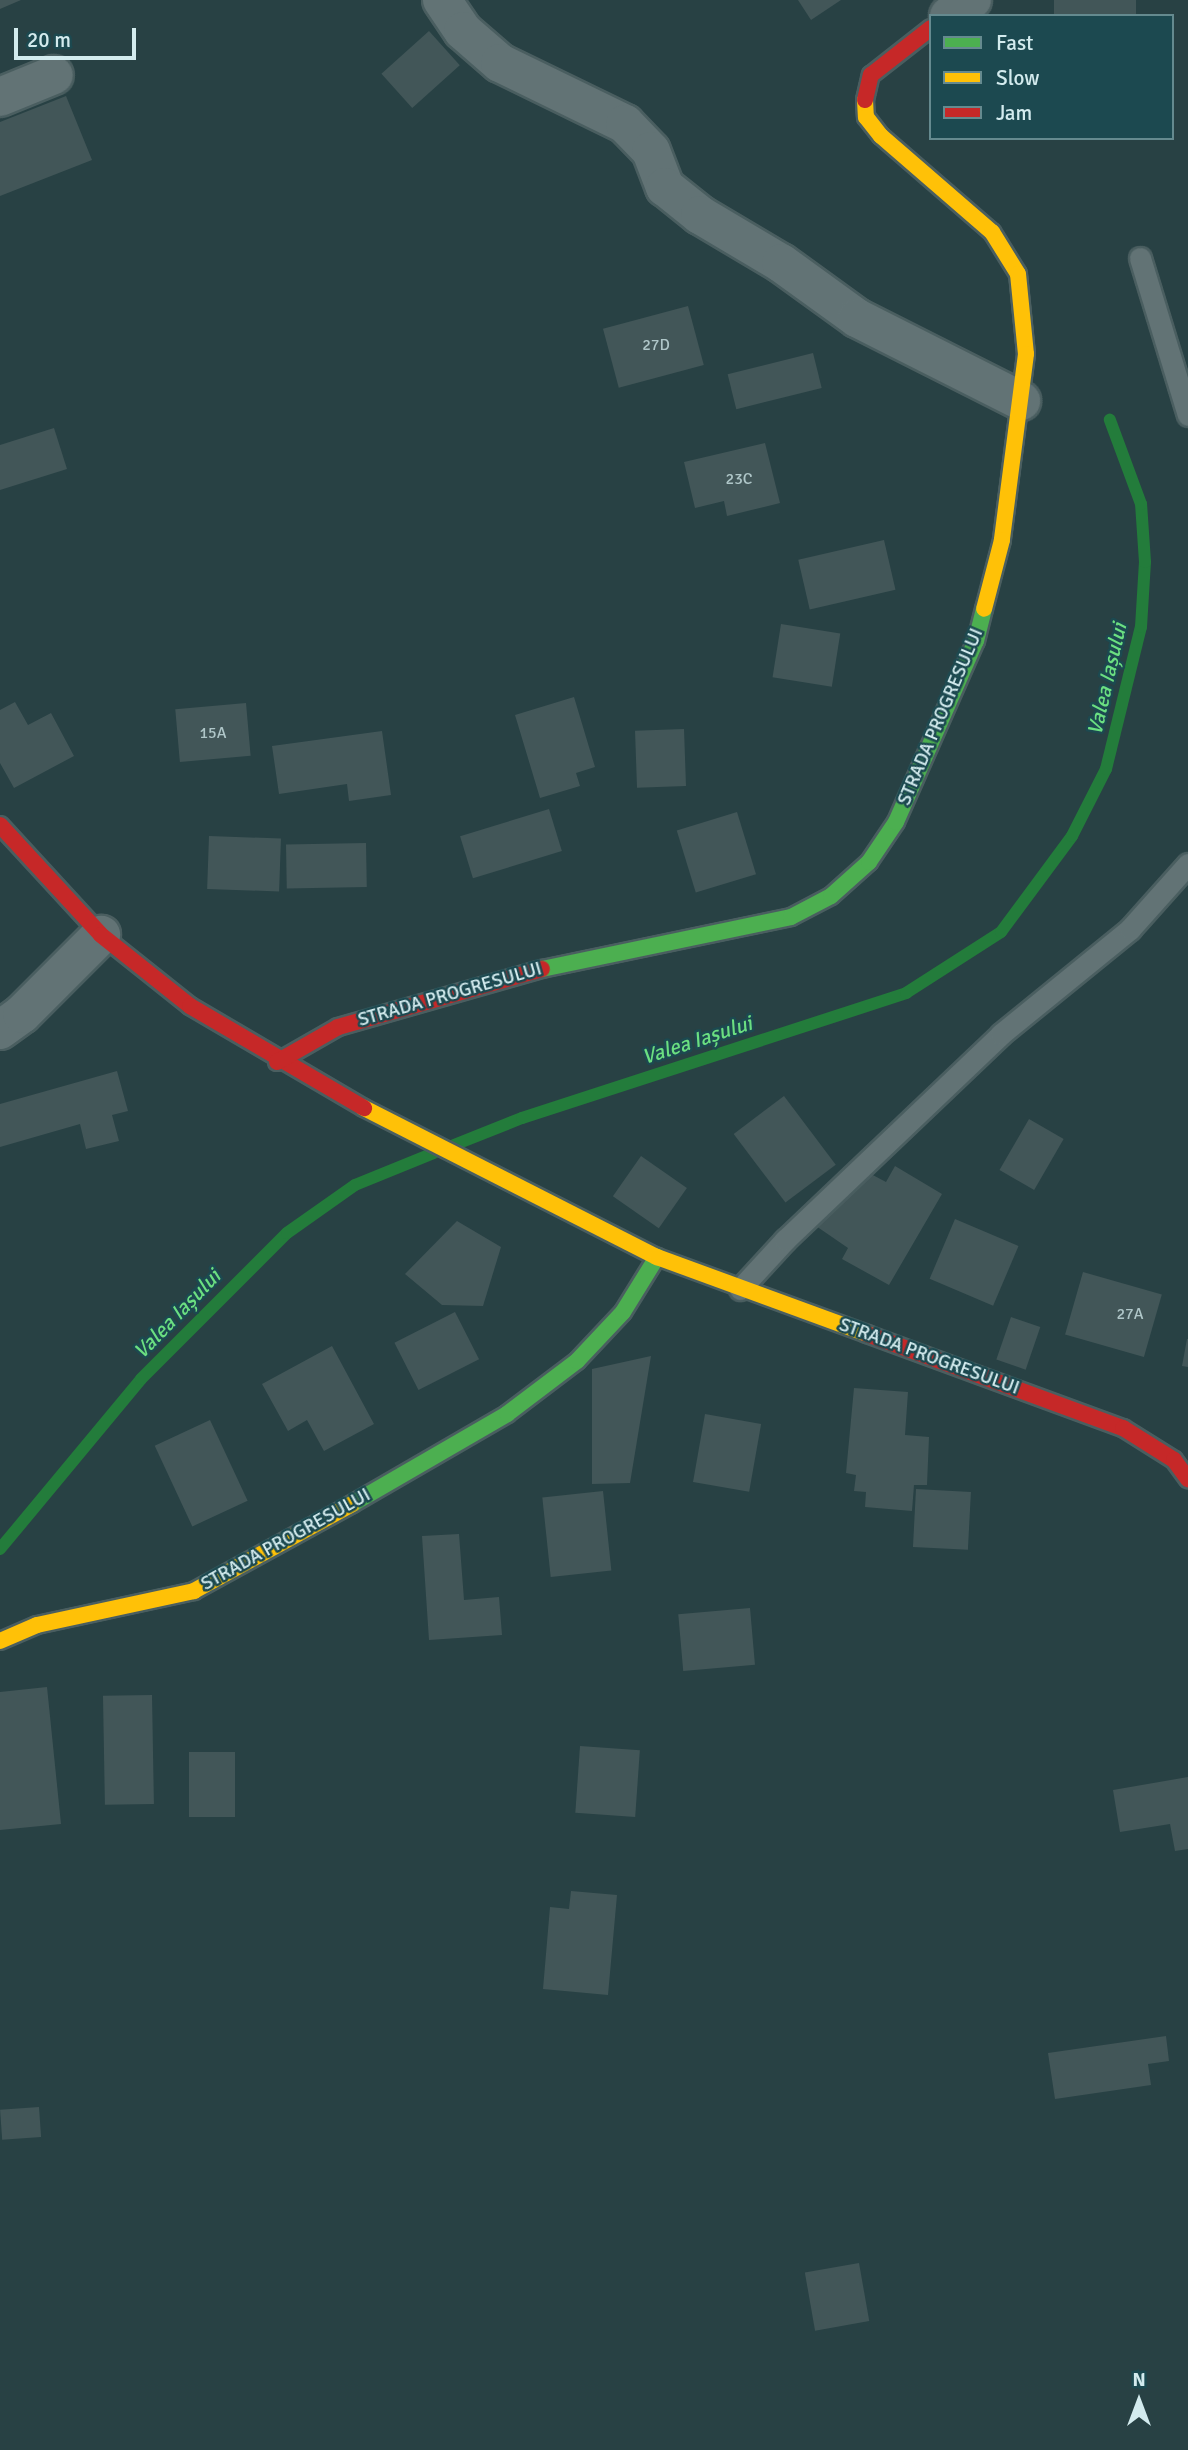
<!DOCTYPE html>
<html>
<head>
<meta charset="utf-8">
<style>
  body { margin:0 }
  #map { position:relative; width:1188px; height:2450px; overflow:hidden; background:#284144; font-family:Signika,sans-serif }
  div>[style] { position:absolute }
  .stream>* { height:12px; margin:-6px; padding:0 6px; transform-origin:6px; border-radius:6px; background:#237c3b }
  .building>* { inset:0; background:#425658; transform-origin:0 0 }
  .roads { filter:drop-shadow(2px 0 #4a5e60) drop-shadow(-2px 0 #4a5e60) drop-shadow(0 2px #4a5e60) drop-shadow(0 -2px #4a5e60) }
  .lane>* { height:21px; margin:-10.5px; padding:0 10.5px; transform-origin:10.5px; border-radius:10.5px; background:#627375 }
  .street>* { height:38px; margin:-19px; padding:0 19px; transform-origin:19px; border-radius:19px; background:#627375 }
  .fast>* { height:16px; margin:-8px; padding:0 8px; transform-origin:8px; border-radius:8px; background:#4caf50 }
  .slow>* { height:16px; margin:-8px; padding:0 8px; transform-origin:8px; border-radius:8px; background:#ffc107 }
  .jam>* { height:16px; margin:-8px; padding:0 8px; transform-origin:8px; border-radius:8px; background:#c62828 }
  span { translate:-50% -50%; white-space:nowrap; text-align:center; line-height:1.15; -webkit-text-stroke:5px #1c4950; paint-order:stroke }
  .number-label { font-size:16px; color:#afc6c8 }
  .number-label span { -webkit-text-stroke-width:0 }
  .street-label { font-size:19px; color:#d3ebee }
  .water-label { font-size:21px; color:#6bdf81; font-style:italic }
  .legend { position:absolute; left:929px; top:14px; width:245px; height:126px; box-sizing:border-box; background:#1c4950; border:2px solid #658a8f; margin:0; padding:9px 12px; list-style:none; font-size:21px; color:#d3ebee }
  .legend li { display:flex; align-items:center; gap:14px; height:35px }
  .legend b { width:35px; border:2px solid #658a8f }
  .north { position:absolute; left:1104px; top:2366px; width:70px; height:70px; -webkit-text-stroke:5px #1c4950; paint-order:stroke; rotate:0deg; font-size:19px; font-weight:700; line-height:28px; text-align:center; color:#d3ebee }
  .north::after { content:''; display:block; margin:auto; width:24px; height:32px; background:#d3ebee; clip-path:polygon(50% 0,100% 100%,50% 72%,0 100%) }
  .scale { position:absolute; left:14px; top:28px; width:122px; height:32px; box-sizing:border-box; border:4px solid #d3ebee; border-top:0; padding-left:9px; font-size:21px; line-height:24px; white-space:nowrap; color:#d3ebee; -webkit-text-stroke:5px #1c4950; paint-order:stroke }
</style>
</head>
<body>
<div id="map">
  <div class="stream">
    <i style="left:454px;top:1145px;width:73px;rotate:-21.7deg"></i>
    <i style="left:522px;top:1118px;width:404px;rotate:-18deg"></i>
    <i style="left:906px;top:993px;width:113px;rotate:-32.7deg"></i>
    <i style="left:1001px;top:932px;width:119px;rotate:-53.5deg"></i>
    <i style="left:1072px;top:836px;width:75px;rotate:-63.1deg"></i>
    <i style="left:1106px;top:769px;width:146px;rotate:-76.2deg"></i>
    <i style="left:1141px;top:627px;width:65px;rotate:-86.5deg"></i>
    <i style="left:1145px;top:562px;width:58px;rotate:-93.9deg"></i>
    <i style="left:1141px;top:504px;width:90px;rotate:-110.3deg"></i>
    <i style="left:0;top:1549px;width:221px;rotate:-50.3deg"></i>
    <i style="left:141px;top:1379px;width:206px;rotate:-45deg"></i>
    <i style="left:287px;top:1233px;width:83px;rotate:-35.2deg"></i>
    <i style="left:355px;top:1185px;width:85px;rotate:-22.1deg"></i>
  </div>
  <div class="building">
    <i style="clip-path:polygon(0 0,21px 0,0 9px)"></i>
    <i style="clip-path:polygon(798px 0,841px 0,811px 20px)"></i>
    <i style="left:1054px;top:0;width:82px;height:16px"></i>
    <i style="left:429px;top:31px;width:46px;height:64px;rotate:48deg"></i>
    <i style="clip-path:polygon(66px 96px,92px 160px,0 196px,0 122px)"></i>
    <i style="left:688px;top:306px;width:61px;height:88px;rotate:75deg"></i>
    <i style="left:813px;top:353px;width:36px;height:88px;rotate:76deg"></i>
    <i style="clip-path:polygon(54px 428px,67px 469px,0 490px,0 445px)"></i>
    <i style="clip-path:polygon(765px 443px,780px 503px,727px 516px,724px 501px,695px 508px,684px 462px)"></i>
    <i style="left:884px;top:540px;width:51px;height:88px;rotate:77deg"></i>
    <i style="left:781px;top:624px;width:60px;height:54px;rotate:9deg"></i>
    <i style="clip-path:polygon(574px 697px,595px 767px,576px 773px,580px 786px,540px 798px,515px 715px)"></i>
    <i style="clip-path:polygon(15px 702px,28px 725px,51px 713px,74px 756px,14px 788px,0 763px,0 710px)"></i>
    <i style="left:246px;top:703px;width:53px;height:71px;rotate:85deg"></i>
    <i style="left:684px;top:729px;width:57px;height:49px;rotate:88deg"></i>
    <i style="clip-path:polygon(382px 731px,391px 795px,349px 801px,347px 784px,279px 794px,272px 746px)"></i>
    <i style="left:549px;top:809px;width:44px;height:93px;rotate:73deg"></i>
    <i style="left:737px;top:812px;width:65px;height:63px;rotate:73deg"></i>
    <i style="left:209px;top:836px;width:72px;height:53px;rotate:2deg"></i>
    <i style="left:366px;top:843px;width:44px;height:80px;rotate:89deg"></i>
    <i style="clip-path:polygon(117px 1071px,128px 1111px,112px 1115px,119px 1141px,86px 1149px,80px 1124px,0 1147px,0 1104px)"></i>
    <i style="left:784px;top:1096px;width:86px;height:63px;rotate:53deg"></i>
    <i style="left:1029px;top:1119px;width:40px;height:59px;rotate:30deg"></i>
    <i style="left:641px;top:1156px;width:56px;height:49px;rotate:35deg"></i>
    <i style="clip-path:polygon(895px 1166px,942px 1194px,889px 1285px,842px 1259px,848px 1248px,816px 1226px,869px 1173px,886px 1182px)"></i>
    <i style="left:955px;top:1219px;width:69px;height:65px;rotate:23deg"></i>
    <i style="clip-path:polygon(457px 1221px,501px 1247px,483px 1306px,442px 1305px,405px 1274px)"></i>
    <i style="left:1083px;top:1272px;width:82px;height:65px;rotate:16deg"></i>
    <i style="left:455px;top:1312px;width:53px;height:68px;rotate:63deg"></i>
    <i style="left:1011px;top:1317px;width:31px;height:45px;rotate:19deg"></i>
    <i style="clip-path:polygon(1187px 1339px,1188px 1339px,1188px 1367px,1182px 1366px)"></i>
    <i style="clip-path:polygon(332px 1346px,374px 1424px,324px 1451px,307px 1420px,288px 1431px,262px 1384px)"></i>
    <i style="clip-path:polygon(651px 1356px,630px 1483px,592px 1484px,592px 1369px)"></i>
    <i style="clip-path:polygon(854px 1388px,908px 1392px,905px 1435px,929px 1437px,927px 1485px,914px 1485px,912px 1511px,865px 1507px,866px 1492px,854px 1491px,856px 1475px,846px 1473px)"></i>
    <i style="left:705px;top:1414px;width:57px;height:69px;rotate:10deg"></i>
    <i style="left:210px;top:1420px;width:89px;height:61px;rotate:65deg"></i>
    <i style="left:916px;top:1489px;width:55px;height:58px;rotate:3deg"></i>
    <i style="left:603px;top:1491px;width:80px;height:61px;rotate:84deg"></i>
    <i style="clip-path:polygon(459px 1534px,464px 1600px,499px 1597px,502px 1635px,429px 1640px,422px 1536px)"></i>
    <i style="left:750px;top:1608px;width:57px;height:72px;rotate:85deg"></i>
    <i style="clip-path:polygon(47px 1687px,61px 1824px,0 1830px,0 1692px)"></i>
    <i style="left:152px;top:1695px;width:109px;height:49px;rotate:89deg"></i>
    <i style="left:580px;top:1746px;width:60px;height:67px;rotate:4deg"></i>
    <i style="left:189px;top:1752px;width:46px;height:65px"></i>
    <i style="clip-path:polygon(1188px 1777px,1188px 1849px,1175px 1851px,1170px 1824px,1120px 1832px,1113px 1790px)"></i>
    <i style="clip-path:polygon(571px 1891px,617px 1895px,608px 1995px,543px 1989px,550px 1907px,569px 1909px)"></i>
    <i style="clip-path:polygon(1166px 2036px,1169px 2061px,1148px 2064px,1151px 2085px,1055px 2099px,1048px 2053px)"></i>
    <i style="left:39px;top:2107px;width:30px;height:39px;rotate:86deg"></i>
    <i style="left:859px;top:2263px;width:59px;height:55px;rotate:80deg"></i>
  </div>
  <div class="roads">
    <div class="lane">
      <i style="left:1140px;top:258px;width:164px;rotate:73deg"></i>
      <i style="left:740px;top:1289px;width:67px;rotate:-47.4deg"></i>
      <i style="left:785px;top:1240px;width:298px;rotate:-43.6deg"></i>
      <i style="left:1001px;top:1034px;width:166px;rotate:-39.1deg"></i>
      <i style="left:1130px;top:929px;width:87px;rotate:-48.3deg"></i>
    </div>
    <div class="street">
      <i style="left:442px;top:0;width:37px;rotate:56deg"></i>
      <i style="left:463px;top:31px;width:49px;rotate:40.9deg"></i>
      <i style="left:500px;top:63px;width:139px;rotate:26deg"></i>
      <i style="left:625px;top:124px;width:37px;rotate:46deg"></i>
      <i style="left:651px;top:151px;width:39px;rotate:69deg"></i>
      <i style="left:665px;top:187px;width:45px;rotate:38.7deg"></i>
      <i style="left:700px;top:215px;width:94px;rotate:30.7deg"></i>
      <i style="left:781px;top:263px;width:94px;rotate:35.9deg"></i>
      <i style="left:857px;top:318px;width:184px;rotate:26.8deg"></i>
      <i style="left:949px;top:16px;width:28px;rotate:-35deg"></i>
      <i style="left:0;top:97px;width:58px;rotate:-22.2deg"></i>
      <i style="left:0;top:1030px;width:27px;rotate:-36deg"></i>
      <i style="left:22px;top:1014px;width:112px;rotate:-45deg"></i>
    </div>
    <div class="fast">
      <i style="left:542px;top:969px;width:254px;rotate:-11.8deg"></i>
      <i style="left:791px;top:917px;width:45px;rotate:-27.7deg"></i>
      <i style="left:831px;top:896px;width:51px;rotate:-41.8deg"></i>
      <i style="left:869px;top:862px;width:48px;rotate:-56deg"></i>
      <i style="left:896px;top:822px;width:198px;rotate:-66.2deg"></i>
      <i style="left:976px;top:641px;width:33px;rotate:-76deg"></i>
      <i style="left:352px;top:1504px;width:179px;rotate:-30.1deg"></i>
      <i style="left:507px;top:1414px;width:88px;rotate:-37.1deg"></i>
      <i style="left:577px;top:1361px;width:67px;rotate:-46.8deg"></i>
      <i style="left:623px;top:1312px;width:65px;rotate:-58.3deg"></i>
    </div>
    <div class="slow">
      <i style="left:865px;top:100px;width:17px;rotate:87deg"></i>
      <i style="left:866px;top:117px;width:24px;rotate:52deg"></i>
      <i style="left:881px;top:136px;width:147px;rotate:40.9deg"></i>
      <i style="left:992px;top:232px;width:49px;rotate:58.2deg"></i>
      <i style="left:1018px;top:274px;width:80px;rotate:84.3deg"></i>
      <i style="left:1026px;top:354px;width:188px;rotate:97.4deg"></i>
      <i style="left:1002px;top:540px;width:71px;rotate:104.6deg"></i>
      <i style="left:364px;top:1108px;width:329px;rotate:27deg"></i>
      <i style="left:657px;top:1257px;width:224px;rotate:20.1deg"></i>
      <i style="left:0;top:1641px;width:40px;rotate:-23.4deg"></i>
      <i style="left:37px;top:1625px;width:161px;rotate:-12.2deg"></i>
      <i style="left:194px;top:1591px;width:180px;rotate:-28.8deg"></i>
    </div>
    <div class="jam">
      <i style="left:865px;top:100px;width:26px;rotate:-77deg"></i>
      <i style="left:871px;top:75px;width:76px;rotate:-38.1deg"></i>
      <i style="left:0;top:825px;width:149px;rotate:47.4deg"></i>
      <i style="left:101px;top:935px;width:114px;rotate:38.6deg"></i>
      <i style="left:190px;top:1006px;width:202px;rotate:30.4deg"></i>
      <i style="left:277px;top:1062px;width:70px;rotate:-29.8deg"></i>
      <i style="left:338px;top:1027px;width:212px;rotate:-15.9deg"></i>
      <i style="left:867px;top:1334px;width:273px;rotate:20.2deg"></i>
      <i style="left:1123px;top:1428px;width:60px;rotate:32.1deg"></i>
      <i style="left:1174px;top:1460px;width:24px;rotate:54deg"></i>
    </div>
  </div>
  <div class="number-label">
    <span style="left:656px;top:345px">27D</span>
    <span style="left:739px;top:479px">23C</span>
    <span style="left:213px;top:733px">15A</span>
    <span style="left:1130px;top:1314px">27A</span>
  </div>
  <div class="street-label">
    <span style="left:941px;top:717px;rotate:-67deg">STRADA PROGRESULUI</span>
    <span style="left:450px;top:995px;rotate:-16deg">STRADA PROGRESULUI</span>
    <span style="left:929px;top:1357px;rotate:20deg">STRADA PROGRESULUI</span>
    <span style="left:286px;top:1540px;rotate:-29deg">STRADA PROGRESULUI</span>
  </div>
  <div class="water-label">
    <span style="left:1107px;top:679px;rotate:-77deg">Valea Iașului</span>
    <span style="left:697px;top:1040px;rotate:-18deg">Valea Iașului</span>
    <span style="left:177px;top:1314px;rotate:-46deg">Valea Iașului</span>
  </div>
  <ul class="legend">
  <li><b style="height:9px;background:#4caf50"></b>Fast</li>
  <li><b style="height:9px;background:#ffc107"></b>Slow</li>
  <li><b style="height:9px;background:#c62828"></b>Jam</li>
  </ul>
  <div class="north">N</div>
  <div class="scale">20 m</div>
</div>
</body>
</html>
